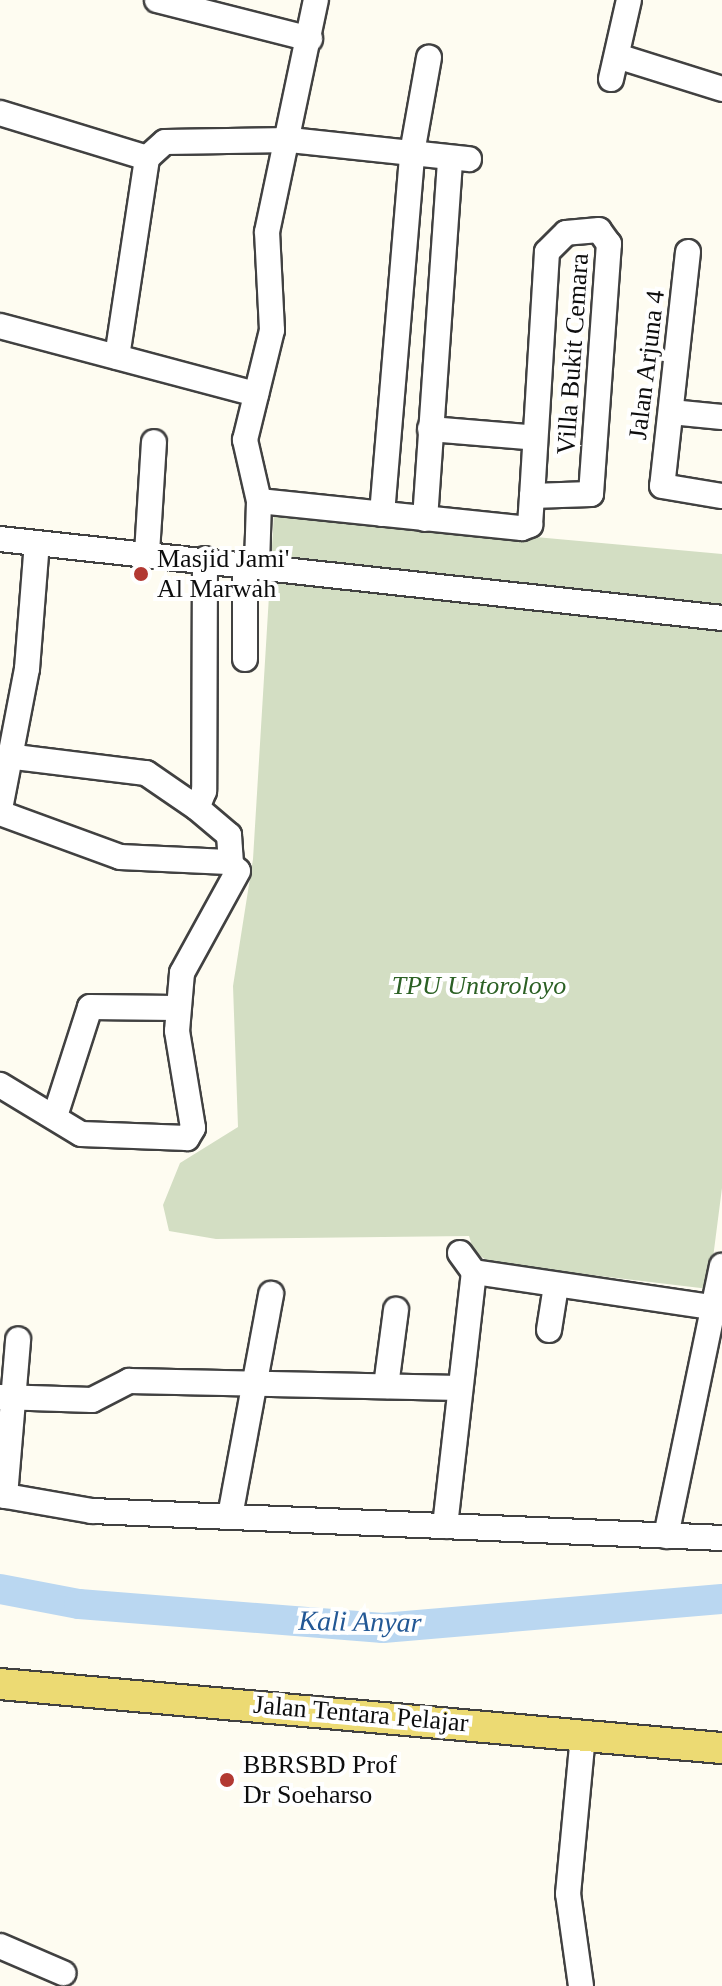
<!DOCTYPE html>
<html>
<head>
<meta charset="utf-8">
<style>
  body { margin:0 }
  #map { position:relative; width:722px; height:1986px; overflow:hidden; background:#fefcf1; font-family:Georgia,serif }
  div>[style] { position:absolute }
  .cemetery>* { inset:0; background:#d3dec3 }
  .river>* { height:30px; margin:-15px; padding:0 15px; transform-origin:15px; border-radius:15px; background:#bad7f1 }
  .roads { filter:drop-shadow(2px 0 #414141) drop-shadow(-2px 0 #414141) drop-shadow(0 2px #414141) drop-shadow(0 -2px #414141) }
  .minor>* { height:24px; margin:-12px; padding:0 12px; transform-origin:12px; border-radius:12px; background:#fff }
  .major>* { height:30px; margin:-15px; padding:0 15px; transform-origin:15px; border-radius:15px; background:#ecda73 }
  .dots>* { width:22px; height:22px; translate:-50% -50%; box-sizing:border-box; border:4px solid #fff; border-radius:50% }
  span { translate:-50% -50%; white-space:nowrap; text-align:center; line-height:1.15; -webkit-text-stroke:8px #fff; paint-order:stroke }
  .street-label { font-size:26px; color:#0e0e0e }
  .poi-label { font-size:26px; color:#0e0e0e }
  .left { translate:0 -50%; text-align:left }
  .park-label { font-size:26px; color:#2b6024; font-style:italic }
  .water-label { font-size:28px; color:#235895; font-style:italic }
</style>
</head>
<body>
<div id="map">
  <div class="cemetery">
    <i style="clip-path:polygon(274px 513px,722px 554px,722px 1188px,709px 1289px,491px 1263px,474px 1252px,469px 1236px,216px 1239px,169px 1231px,163px 1205px,180px 1163px,238px 1127px,233px 986px,253px 859px)"></i>
  </div>
  <div class="river">
    <i style="left:0;top:1589px;width:80px;rotate:10.8deg"></i>
    <i style="left:79px;top:1604px;width:305px;rotate:4.5deg"></i>
    <i style="left:383px;top:1628px;width:340px;rotate:-4.9deg"></i>
  </div>
  <div class="roads">
    <div class="minor">
      <i style="left:157px;top:0;width:158px;rotate:14.3deg"></i>
      <i style="left:617px;top:56px;width:110px;rotate:17.4deg"></i>
      <i style="left:611px;top:79px;width:81px;rotate:-77.2deg"></i>
      <i style="left:0;top:113px;width:154px;rotate:17deg"></i>
      <i style="left:688px;top:252px;width:235px;rotate:96.3deg"></i>
      <i style="left:662px;top:486px;width:61px;rotate:9.5deg"></i>
      <i style="left:0;top:326px;width:265px;rotate:14.9deg"></i>
      <i style="left:117px;top:357px;width:201px;rotate:-81.4deg"></i>
      <i style="left:147px;top:158px;width:24px;rotate:-42deg"></i>
      <i style="left:165px;top:142px;width:125px;rotate:-0.9deg"></i>
      <i style="left:290px;top:140px;width:180px;rotate:6.1deg"></i>
      <i style="left:671px;top:412px;width:51px;rotate:5.6deg"></i>
      <i style="left:430px;top:429px;width:97px;rotate:4.7deg"></i>
      <i style="left:259px;top:501px;width:264px;rotate:5.9deg"></i>
      <i style="left:522px;top:528px;width:9px;rotate:-21deg"></i>
      <i style="left:530px;top:525px;width:29px;rotate:-86deg"></i>
      <i style="left:532px;top:496px;width:59px;rotate:-1.9deg"></i>
      <i style="left:591px;top:494px;width:251px;rotate:-85.9deg"></i>
      <i style="left:609px;top:244px;width:17px;rotate:-126deg"></i>
      <i style="left:599px;top:230px;width:33px;rotate:175deg"></i>
      <i style="left:566px;top:233px;width:27px;rotate:135deg"></i>
      <i style="left:547px;top:252px;width:244px;rotate:93.5deg"></i>
      <i style="left:382px;top:514px;width:362px;rotate:-85.2deg"></i>
      <i style="left:412px;top:153px;width:97px;rotate:-79.9deg"></i>
      <i style="left:425px;top:519px;width:362px;rotate:-86deg"></i>
      <i style="left:0;top:539px;width:726px;rotate:6.24deg"></i>
      <i style="left:147px;top:553px;width:111px;rotate:-86.4deg"></i>
      <i style="left:205px;top:559px;width:232px;rotate:90.2deg"></i>
      <i style="left:204px;top:791px;width:18px;rotate:112deg"></i>
      <i style="left:197px;top:808px;width:42px;rotate:40.2deg"></i>
      <i style="left:229px;top:835px;width:28px;rotate:86deg"></i>
      <i style="left:257px;top:565px;width:64px;rotate:-88.2deg"></i>
      <i style="left:259px;top:501px;width:63px;rotate:-102.9deg"></i>
      <i style="left:245px;top:440px;width:113px;rotate:-76.2deg"></i>
      <i style="left:272px;top:330px;width:98px;rotate:-92.9deg"></i>
      <i style="left:267px;top:232px;width:237px;rotate:-78.1deg"></i>
      <i style="left:245px;top:659px;width:96px;rotate:-90deg"></i>
      <i style="left:15px;top:757px;width:132px;rotate:7deg"></i>
      <i style="left:146px;top:773px;width:62px;rotate:34.5deg"></i>
      <i style="left:0;top:809px;width:143px;rotate:-79.1deg"></i>
      <i style="left:27px;top:669px;width:126px;rotate:-85.5deg"></i>
      <i style="left:0;top:813px;width:128px;rotate:20.1deg"></i>
      <i style="left:120px;top:857px;width:108px;rotate:2.7deg"></i>
      <i style="left:228px;top:862px;width:13px;rotate:42deg"></i>
      <i style="left:238px;top:871px;width:116px;rotate:118.8deg"></i>
      <i style="left:182px;top:973px;width:58px;rotate:94.9deg"></i>
      <i style="left:177px;top:1031px;width:98px;rotate:80.6deg"></i>
      <i style="left:193px;top:1128px;width:12px;rotate:121deg"></i>
      <i style="left:187px;top:1138px;width:106px;rotate:-177.8deg"></i>
      <i style="left:81px;top:1134px;width:95px;rotate:-148.8deg"></i>
      <i style="left:56px;top:1113px;width:111px;rotate:-72.2deg"></i>
      <i style="left:90px;top:1007px;width:86px;rotate:0.7deg"></i>
      <i style="left:460px;top:1253px;width:24px;rotate:54deg"></i>
      <i style="left:474px;top:1272px;width:247px;rotate:8.4deg"></i>
      <i style="left:549px;top:1330px;width:45px;rotate:-81deg"></i>
      <i style="left:386px;top:1386px;width:77px;rotate:-82.5deg"></i>
      <i style="left:0;top:1397px;width:92px;rotate:1.9deg"></i>
      <i style="left:92px;top:1400px;width:42px;rotate:-27.2deg"></i>
      <i style="left:129px;top:1381px;width:331px;rotate:1.2deg"></i>
      <i style="left:0;top:1495px;width:93px;rotate:9.9deg"></i>
      <i style="left:92px;top:1511px;width:631px;rotate:2.45deg"></i>
      <i style="left:5px;top:1496px;width:157px;rotate:-85.2deg"></i>
      <i style="left:230px;top:1516px;width:226px;rotate:-79.5deg"></i>
      <i style="left:445px;top:1526px;width:256px;rotate:-83.5deg"></i>
      <i style="left:666px;top:1536px;width:276px;rotate:-78.3deg"></i>
      <i style="left:0;top:1946px;width:69px;rotate:23.2deg"></i>
      <i style="left:581px;top:1986px;width:93px;rotate:-98deg"></i>
      <i style="left:568px;top:1894px;width:160px;rotate:-84.6deg"></i>
    </div>
    <div class="major">
      <i style="left:0;top:1684px;width:725px;rotate:5.07deg"></i>
    </div>
  </div>
  <div class="dots">
    <i style="left:141px;top:574px;background:#b23933"></i>
    <i style="left:227px;top:1780px;background:#b23933"></i>
  </div>
  <div class="street-label">
    <span style="left:573px;top:354px;rotate:-86deg">Villa Bukit Cemara</span>
    <span style="left:647px;top:365px;rotate:-83deg">Jalan Arjuna 4</span>
    <span style="left:361px;top:1714px;rotate:5deg">Jalan Tentara Pelajar</span>
  </div>
  <div class="poi-label">
    <span class="left" style="left:157px;top:574px">Masjid Jami'<br>Al Marwah</span>
    <span class="left" style="left:243px;top:1780px">BBRSBD Prof<br>Dr Soeharso</span>
  </div>
  <div class="park-label">
    <span style="left:479px;top:986px">TPU Untoroloyo</span>
  </div>
  <div class="water-label">
    <span style="left:360px;top:1622px;rotate:1deg">Kali Anyar</span>
  </div>
</div>
</body>
</html>
